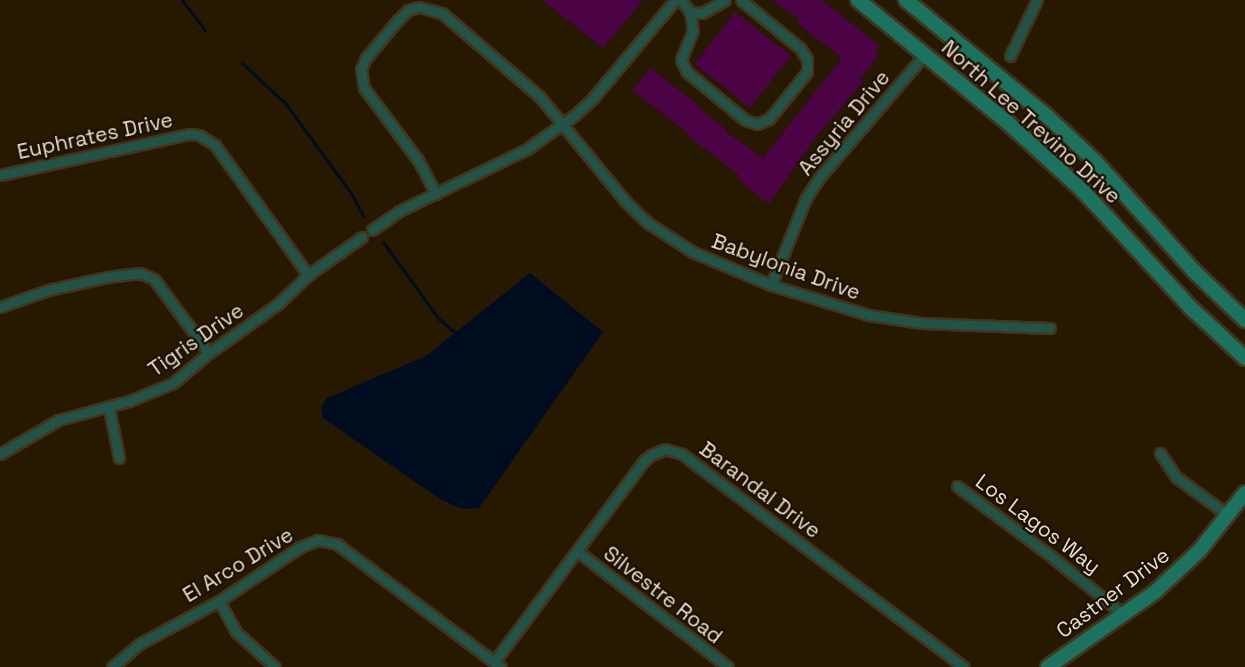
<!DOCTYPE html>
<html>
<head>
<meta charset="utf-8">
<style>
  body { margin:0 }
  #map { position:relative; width:1245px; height:667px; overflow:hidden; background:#271800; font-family:"Space Grotesk",sans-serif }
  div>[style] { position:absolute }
  .water>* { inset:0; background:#000d20 }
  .stream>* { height:3px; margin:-1.5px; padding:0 1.5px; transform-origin:1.5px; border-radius:1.5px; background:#000d20 }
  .building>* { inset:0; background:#4b0346; transform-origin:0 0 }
  .roads { filter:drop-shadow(2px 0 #42341d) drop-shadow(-2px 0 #42341d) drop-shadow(0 2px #42341d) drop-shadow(0 -2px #42341d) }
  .street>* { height:9px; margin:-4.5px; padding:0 4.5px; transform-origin:4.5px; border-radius:4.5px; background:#235346 }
  .secondary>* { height:14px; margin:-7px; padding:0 7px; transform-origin:7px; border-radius:7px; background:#1c725e }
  span { translate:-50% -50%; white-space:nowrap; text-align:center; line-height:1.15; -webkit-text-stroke:4.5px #1b1000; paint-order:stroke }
  .street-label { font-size:21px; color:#eadfcf }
</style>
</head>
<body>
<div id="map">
  <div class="water">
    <i style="clip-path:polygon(530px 273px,603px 332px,479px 508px,462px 509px,440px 499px,323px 418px,321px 408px,327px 398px,426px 356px)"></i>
  </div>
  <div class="stream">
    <i style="left:182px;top:0;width:38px;rotate:53deg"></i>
    <i style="left:242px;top:63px;width:60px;rotate:43deg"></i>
    <i style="left:286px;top:104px;width:110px;rotate:53.9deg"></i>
    <i style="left:351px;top:193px;width:26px;rotate:62deg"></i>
    <i style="left:383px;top:242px;width:95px;rotate:54deg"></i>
    <i style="left:439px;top:319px;width:23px;rotate:40deg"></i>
  </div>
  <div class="building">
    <i style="clip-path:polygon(542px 0,643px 0,603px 48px)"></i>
    <i style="clip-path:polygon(771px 0,822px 0,879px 45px,875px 51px,879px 54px,860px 80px,863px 82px,816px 137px,769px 204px,738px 179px,740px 176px,687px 135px,688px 133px,633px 91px,650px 68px,700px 106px,699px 108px,726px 129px,725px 131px,763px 158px,842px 58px,797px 23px,800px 19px)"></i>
    <i style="left:735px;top:12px;width:71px;height:66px;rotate:38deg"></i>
  </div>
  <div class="roads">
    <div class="street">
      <i style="left:681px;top:0;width:15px;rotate:53deg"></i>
      <i style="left:690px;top:12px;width:18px;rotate:81deg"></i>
      <i style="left:693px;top:30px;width:32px;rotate:112deg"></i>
      <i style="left:681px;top:60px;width:13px;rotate:63deg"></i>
      <i style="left:687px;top:72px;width:75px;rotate:39.6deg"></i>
      <i style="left:745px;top:120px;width:13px;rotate:18deg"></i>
      <i style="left:757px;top:124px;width:13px;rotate:-23deg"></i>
      <i style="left:769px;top:119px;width:60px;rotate:-51deg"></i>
      <i style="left:807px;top:72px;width:13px;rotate:-90deg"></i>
      <i style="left:807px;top:59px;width:13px;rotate:-122deg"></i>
      <i style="left:800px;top:48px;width:76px;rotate:-140.9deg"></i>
      <i style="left:690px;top:12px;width:12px;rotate:5deg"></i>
      <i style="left:702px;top:13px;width:26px;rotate:-29deg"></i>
      <i style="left:1010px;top:56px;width:62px;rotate:-64.3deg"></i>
      <i style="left:0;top:175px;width:193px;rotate:-12.2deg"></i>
      <i style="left:189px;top:134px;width:10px;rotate:6deg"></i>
      <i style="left:199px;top:135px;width:19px;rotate:32deg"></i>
      <i style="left:215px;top:145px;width:160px;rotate:54.4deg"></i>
      <i style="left:436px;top:194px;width:40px;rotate:-118deg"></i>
      <i style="left:417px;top:159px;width:89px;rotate:-126.7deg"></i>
      <i style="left:364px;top:88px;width:19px;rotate:-99deg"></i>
      <i style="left:361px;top:69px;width:12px;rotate:-66deg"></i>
      <i style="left:366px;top:58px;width:47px;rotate:-50.2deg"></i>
      <i style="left:396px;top:22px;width:17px;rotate:-45deg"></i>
      <i style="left:408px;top:10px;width:11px;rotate:-15deg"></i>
      <i style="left:419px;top:7px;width:24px;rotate:15deg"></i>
      <i style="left:442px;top:13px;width:129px;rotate:40.6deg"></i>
      <i style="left:540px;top:97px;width:134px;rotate:50.7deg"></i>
      <i style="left:625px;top:201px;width:32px;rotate:44deg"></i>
      <i style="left:648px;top:223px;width:54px;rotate:32.8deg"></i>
      <i style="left:693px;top:252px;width:85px;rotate:22.9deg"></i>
      <i style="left:771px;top:285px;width:102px;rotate:17deg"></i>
      <i style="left:869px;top:315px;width:53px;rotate:8.7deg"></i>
      <i style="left:921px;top:323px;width:129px;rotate:2.2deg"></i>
      <i style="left:372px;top:230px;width:33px;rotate:-35deg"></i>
      <i style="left:399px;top:211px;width:142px;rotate:-25.8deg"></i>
      <i style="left:527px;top:149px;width:59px;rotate:-35.3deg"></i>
      <i style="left:575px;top:115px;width:25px;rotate:-43deg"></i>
      <i style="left:593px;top:98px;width:128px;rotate:-50.1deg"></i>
      <i style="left:771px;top:285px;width:94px;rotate:-68.1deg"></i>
      <i style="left:806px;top:198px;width:24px;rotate:-57deg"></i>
      <i style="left:819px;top:178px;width:162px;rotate:-49.5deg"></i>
      <i style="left:0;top:307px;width:51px;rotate:-19.5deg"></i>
      <i style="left:48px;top:290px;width:60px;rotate:-12.4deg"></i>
      <i style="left:107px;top:277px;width:33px;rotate:-7deg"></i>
      <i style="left:140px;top:273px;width:15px;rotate:23deg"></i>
      <i style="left:154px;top:279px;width:92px;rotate:53.4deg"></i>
      <i style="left:109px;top:408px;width:51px;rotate:78.7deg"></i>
      <i style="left:1160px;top:453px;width:29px;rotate:56deg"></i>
      <i style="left:1176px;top:477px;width:64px;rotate:36.2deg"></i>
      <i style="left:0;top:454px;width:67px;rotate:-30.4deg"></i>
      <i style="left:58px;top:420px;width:73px;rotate:-15deg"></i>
      <i style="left:129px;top:401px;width:48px;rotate:-22.2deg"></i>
      <i style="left:173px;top:383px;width:47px;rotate:-39.8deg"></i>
      <i style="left:209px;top:353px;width:86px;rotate:-35.5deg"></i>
      <i style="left:279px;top:303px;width:40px;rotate:-44deg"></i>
      <i style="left:308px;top:275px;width:66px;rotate:-35.1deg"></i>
      <i style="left:957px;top:486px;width:112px;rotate:36.7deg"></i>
      <i style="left:1047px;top:553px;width:99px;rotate:38.8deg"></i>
      <i style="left:577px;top:551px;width:190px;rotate:37.5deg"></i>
      <i style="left:219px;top:601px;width:35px;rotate:61deg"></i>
      <i style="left:236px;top:632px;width:52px;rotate:41.9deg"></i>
      <i style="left:494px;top:662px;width:251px;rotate:-53.3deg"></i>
      <i style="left:644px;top:461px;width:9px;rotate:-41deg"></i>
      <i style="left:651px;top:455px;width:15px;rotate:-23deg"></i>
      <i style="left:665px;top:449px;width:18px;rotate:16deg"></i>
      <i style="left:682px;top:454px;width:353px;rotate:37.1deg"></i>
      <i style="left:112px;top:667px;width:38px;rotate:-40deg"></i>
      <i style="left:141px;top:643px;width:89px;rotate:-28.3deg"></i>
      <i style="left:219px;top:601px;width:97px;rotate:-33.7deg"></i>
      <i style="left:300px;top:547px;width:19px;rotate:-21deg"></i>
      <i style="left:318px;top:540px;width:19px;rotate:12deg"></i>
      <i style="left:337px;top:544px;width:205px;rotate:36.9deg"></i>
    </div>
    <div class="secondary">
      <i style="left:858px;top:0;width:193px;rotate:39.3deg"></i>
      <i style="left:1007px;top:122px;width:103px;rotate:42.2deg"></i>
      <i style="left:1083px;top:191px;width:159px;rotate:47.3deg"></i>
      <i style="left:1191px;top:308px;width:74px;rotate:42.8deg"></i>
      <i style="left:906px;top:0;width:184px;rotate:39.5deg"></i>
      <i style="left:1048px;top:117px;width:63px;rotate:43.1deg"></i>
      <i style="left:1094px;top:160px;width:149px;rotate:48deg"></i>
      <i style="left:1194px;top:271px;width:71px;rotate:43.9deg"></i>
      <i style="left:1048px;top:667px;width:131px;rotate:-35deg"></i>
      <i style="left:1155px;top:592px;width:60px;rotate:-43deg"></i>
      <i style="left:1199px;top:551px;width:74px;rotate:-51.6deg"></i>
    </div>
  </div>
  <div class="street-label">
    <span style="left:1031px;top:122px;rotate:42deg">North Lee Trevino Drive</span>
    <span style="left:844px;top:123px;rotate:-50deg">Assyria Drive</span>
    <span style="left:95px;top:136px;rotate:-12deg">Euphrates Drive</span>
    <span style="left:786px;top:267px;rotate:20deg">Babylonia Drive</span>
    <span style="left:196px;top:340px;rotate:-35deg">Tigris Drive</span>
    <span style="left:760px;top:490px;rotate:37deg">Barandal Drive</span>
    <span style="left:1038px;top:524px;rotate:37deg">Los Lagos Way</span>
    <span style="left:238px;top:565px;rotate:-31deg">El Arco Drive</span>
    <span style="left:1113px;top:593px;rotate:-37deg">Castner Drive</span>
    <span style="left:663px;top:595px;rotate:38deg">Silvestre Road</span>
  </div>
</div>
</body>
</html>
